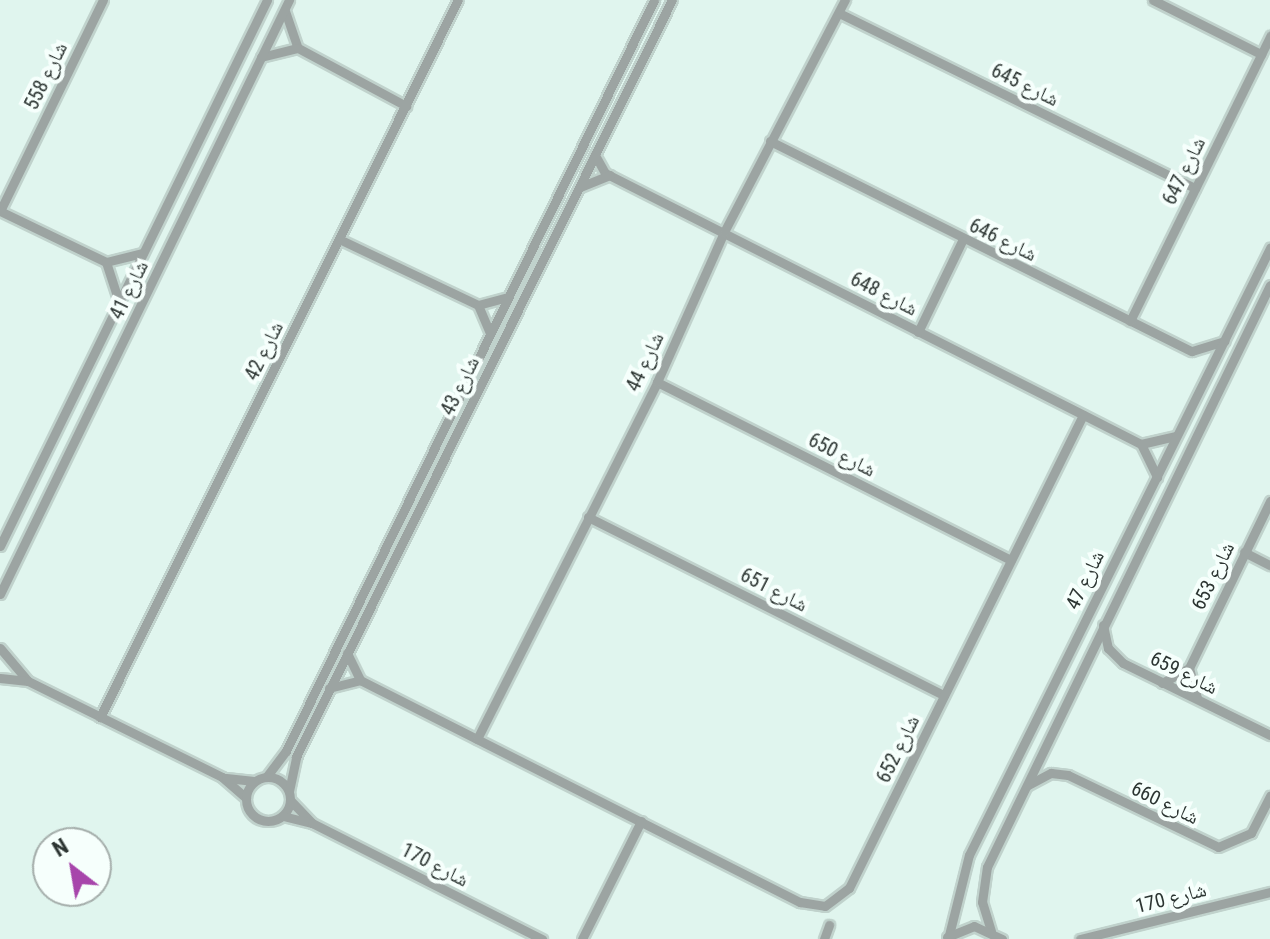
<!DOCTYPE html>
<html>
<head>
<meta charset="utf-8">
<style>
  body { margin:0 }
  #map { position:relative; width:1270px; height:939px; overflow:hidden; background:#e0f5ee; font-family:"Roboto Condensed","Noto Naskh Arabic",sans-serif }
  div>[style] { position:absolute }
  .roads { filter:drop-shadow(2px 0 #c0d2cc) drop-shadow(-2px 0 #c0d2cc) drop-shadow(0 2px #c0d2cc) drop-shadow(0 -2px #c0d2cc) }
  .street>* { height:9px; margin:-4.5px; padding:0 4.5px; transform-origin:4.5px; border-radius:4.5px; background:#9ca4a2 }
  .street>.ring { margin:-4.5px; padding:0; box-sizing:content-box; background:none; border:9px solid #9ca4a2; border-radius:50% }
  span { translate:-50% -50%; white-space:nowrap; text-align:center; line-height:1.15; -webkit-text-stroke:8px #f6fffc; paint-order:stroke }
  .street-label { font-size:20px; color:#2c3532 }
  .north { position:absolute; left:32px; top:827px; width:80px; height:80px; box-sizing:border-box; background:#f6fffc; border:2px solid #a5aeab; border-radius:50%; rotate:329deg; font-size:22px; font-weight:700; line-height:32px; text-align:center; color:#2c3532 }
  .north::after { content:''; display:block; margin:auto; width:28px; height:36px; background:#a745ab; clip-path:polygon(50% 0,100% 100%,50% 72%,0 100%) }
</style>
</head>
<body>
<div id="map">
  <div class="roads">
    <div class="street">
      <i style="left:1153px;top:0;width:121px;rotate:26.6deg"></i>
      <i style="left:285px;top:11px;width:39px;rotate:71deg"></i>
      <i style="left:839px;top:13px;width:397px;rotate:26.2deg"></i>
      <i style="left:261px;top:57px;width:38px;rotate:-14deg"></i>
      <i style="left:298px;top:48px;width:123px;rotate:28.2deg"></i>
      <i style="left:770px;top:141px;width:471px;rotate:26.5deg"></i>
      <i style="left:1192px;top:351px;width:34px;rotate:-17deg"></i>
      <i style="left:595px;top:155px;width:21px;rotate:61deg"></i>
      <i style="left:605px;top:173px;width:601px;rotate:26.82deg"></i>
      <i style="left:1141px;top:444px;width:37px;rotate:64deg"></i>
      <i style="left:580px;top:187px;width:32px;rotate:-22deg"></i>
      <i style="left:0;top:211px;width:235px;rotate:-64deg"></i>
      <i style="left:0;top:211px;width:118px;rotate:25.7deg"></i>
      <i style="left:106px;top:262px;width:38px;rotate:-14deg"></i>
      <i style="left:339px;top:239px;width:154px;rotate:25.4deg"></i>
      <i style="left:478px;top:305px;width:30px;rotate:67deg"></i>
      <i style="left:106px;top:262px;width:40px;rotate:72deg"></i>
      <i style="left:478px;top:305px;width:31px;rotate:-15deg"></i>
      <i style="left:1130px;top:321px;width:318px;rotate:-63.8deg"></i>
      <i style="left:918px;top:332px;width:101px;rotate:-64.2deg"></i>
      <i style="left:657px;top:382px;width:396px;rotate:26.7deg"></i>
      <i style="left:1141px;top:444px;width:36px;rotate:-13deg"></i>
      <i style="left:588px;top:517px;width:398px;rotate:26.6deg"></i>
      <i style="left:0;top:546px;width:608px;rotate:-63.94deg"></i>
      <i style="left:1244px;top:552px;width:29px;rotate:27deg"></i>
      <i style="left:0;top:594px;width:661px;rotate:-64.06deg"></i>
      <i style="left:1103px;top:625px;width:24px;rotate:78deg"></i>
      <i style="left:1108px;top:648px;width:21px;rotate:45deg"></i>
      <i style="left:1123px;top:663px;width:164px;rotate:26.1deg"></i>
      <i style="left:0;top:648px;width:43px;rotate:49.7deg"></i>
      <i style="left:347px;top:653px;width:30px;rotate:64deg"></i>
      <i style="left:360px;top:680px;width:493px;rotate:26.8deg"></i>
      <i style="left:800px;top:902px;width:25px;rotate:9deg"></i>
      <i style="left:825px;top:906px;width:30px;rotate:-37deg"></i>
      <i style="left:849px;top:888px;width:528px;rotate:-63.68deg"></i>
      <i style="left:1189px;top:668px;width:31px;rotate:75deg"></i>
      <i style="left:0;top:678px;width:28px;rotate:6deg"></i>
      <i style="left:28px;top:681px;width:216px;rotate:26.3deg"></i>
      <i style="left:222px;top:777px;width:32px;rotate:41deg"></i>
      <i style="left:1162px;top:683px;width:31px;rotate:-29deg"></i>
      <i style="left:1189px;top:668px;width:186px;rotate:-64.1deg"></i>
      <i style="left:329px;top:688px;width:32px;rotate:-14deg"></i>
      <i style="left:100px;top:717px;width:801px;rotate:-63.47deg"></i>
      <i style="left:477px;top:739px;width:400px;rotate:-63.2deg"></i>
      <i style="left:657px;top:382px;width:164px;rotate:-65.9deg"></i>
      <i style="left:724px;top:232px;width:262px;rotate:-62.5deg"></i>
      <i style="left:267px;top:776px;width:31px;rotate:-53deg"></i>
      <i style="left:286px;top:751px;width:836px;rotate:-63.89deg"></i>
      <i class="ring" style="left:246px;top:777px;width:35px;height:35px"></i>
      <i style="left:226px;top:778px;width:28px;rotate:6deg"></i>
      <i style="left:1028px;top:785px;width:26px;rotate:-28deg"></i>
      <i style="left:1051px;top:773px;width:17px;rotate:7deg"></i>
      <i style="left:1068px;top:775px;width:166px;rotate:25.6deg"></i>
      <i style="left:1218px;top:847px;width:36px;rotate:-23deg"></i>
      <i style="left:1251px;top:833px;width:42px;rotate:-62.8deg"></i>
      <i style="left:289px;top:791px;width:35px;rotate:-78deg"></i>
      <i style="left:296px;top:757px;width:845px;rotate:-63.59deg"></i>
      <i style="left:290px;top:800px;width:32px;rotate:46deg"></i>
      <i style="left:283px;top:816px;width:30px;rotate:14deg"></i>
      <i style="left:312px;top:823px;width:258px;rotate:26.8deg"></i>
      <i style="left:991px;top:931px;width:30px;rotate:-107deg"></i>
      <i style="left:982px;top:902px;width:35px;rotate:-82deg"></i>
      <i style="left:987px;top:867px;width:647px;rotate:-64.07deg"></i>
      <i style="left:949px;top:935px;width:82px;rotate:-76deg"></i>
      <i style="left:969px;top:855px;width:678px;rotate:-63.62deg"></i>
      <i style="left:947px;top:937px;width:29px;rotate:-22deg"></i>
      <i style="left:974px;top:926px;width:31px;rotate:25deg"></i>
      <i style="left:582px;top:939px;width:132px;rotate:-63.4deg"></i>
      <i style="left:824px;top:939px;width:15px;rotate:-70deg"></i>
      <i style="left:1080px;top:939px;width:196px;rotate:-13.9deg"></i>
    </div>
  </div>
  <div class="street-label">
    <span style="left:46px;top:76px;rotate:-64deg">شارع 558</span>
    <span style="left:1025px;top:85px;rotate:26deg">شارع 645</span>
    <span style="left:1184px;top:171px;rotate:-64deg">شارع 647</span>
    <span style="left:1003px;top:240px;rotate:26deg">شارع 646</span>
    <span style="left:129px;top:290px;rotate:-64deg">شارع 41</span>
    <span style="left:884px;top:294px;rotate:27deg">شارع 648</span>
    <span style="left:264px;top:351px;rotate:-64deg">شارع 42</span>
    <span style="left:645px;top:362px;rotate:-65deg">شارع 44</span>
    <span style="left:460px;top:386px;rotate:-64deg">شارع 43</span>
    <span style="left:842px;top:455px;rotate:27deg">شارع 650</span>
    <span style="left:1213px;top:576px;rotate:-64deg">شارع 653</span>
    <span style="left:1085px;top:580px;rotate:-64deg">شارع 47</span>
    <span style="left:774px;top:590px;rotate:27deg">شارع 651</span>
    <span style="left:1184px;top:673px;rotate:26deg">شارع 659</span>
    <span style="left:898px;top:749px;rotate:-64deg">شارع 652</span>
    <span style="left:1165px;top:803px;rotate:26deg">شارع 660</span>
    <span style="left:435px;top:865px;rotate:27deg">شارع 170</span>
    <span style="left:1171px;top:898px;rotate:-14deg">شارع 170</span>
  </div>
  <div class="north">N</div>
</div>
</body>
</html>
